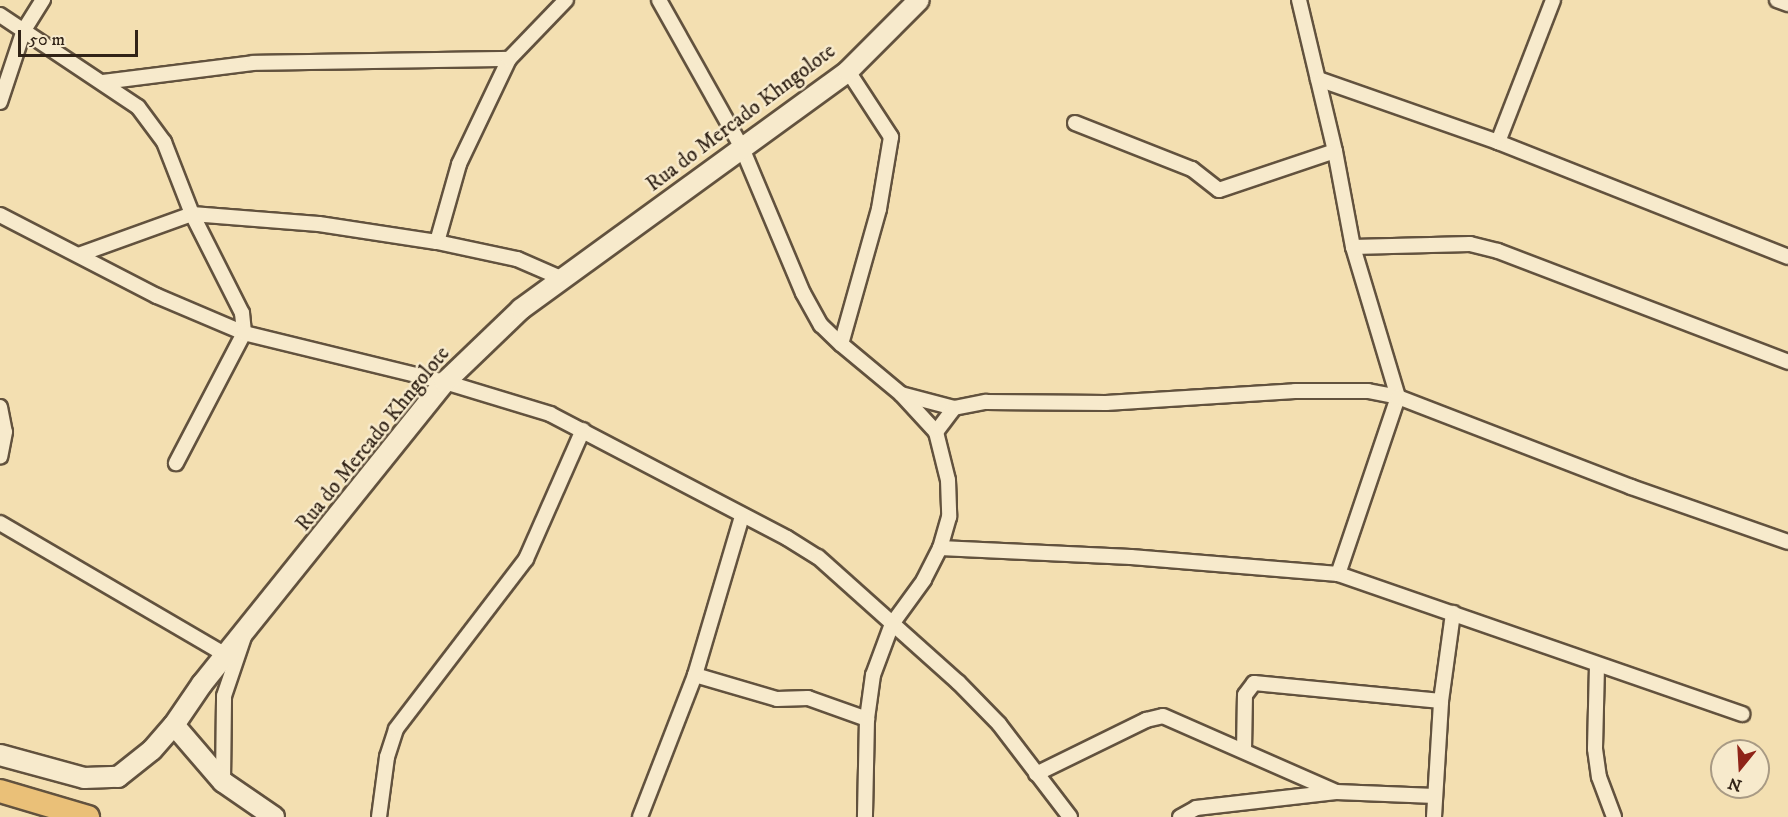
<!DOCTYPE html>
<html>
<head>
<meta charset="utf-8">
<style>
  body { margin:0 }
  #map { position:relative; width:1788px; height:817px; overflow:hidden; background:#f3dfb1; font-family:"IM FELL DW Pica",serif }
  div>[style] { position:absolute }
  .roads { filter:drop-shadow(2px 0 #62523e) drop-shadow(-2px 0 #62523e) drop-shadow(0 2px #62523e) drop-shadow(0 -2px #62523e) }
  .street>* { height:14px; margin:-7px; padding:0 7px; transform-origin:7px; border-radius:7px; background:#f7eacc }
  .secondary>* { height:20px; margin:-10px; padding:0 10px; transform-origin:10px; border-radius:10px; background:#f7eacc }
  .primary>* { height:22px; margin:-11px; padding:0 11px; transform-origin:11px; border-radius:11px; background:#eac078 }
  span { translate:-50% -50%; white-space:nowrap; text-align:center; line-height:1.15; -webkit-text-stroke:5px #f7eacc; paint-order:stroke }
  .street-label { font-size:21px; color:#312317 }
  .north { position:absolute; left:1710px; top:739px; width:60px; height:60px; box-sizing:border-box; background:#f7eacc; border:2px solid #a89a84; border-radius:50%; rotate:198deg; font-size:16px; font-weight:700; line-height:24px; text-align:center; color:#312317 }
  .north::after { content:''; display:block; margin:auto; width:21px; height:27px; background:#8f2418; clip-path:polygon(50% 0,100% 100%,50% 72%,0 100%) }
  .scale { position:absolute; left:18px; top:30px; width:120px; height:27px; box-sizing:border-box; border:3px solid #312317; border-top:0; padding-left:8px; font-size:18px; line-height:21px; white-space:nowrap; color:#312317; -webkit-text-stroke:4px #f7eacc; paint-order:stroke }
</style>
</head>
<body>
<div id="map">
  <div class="roads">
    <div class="street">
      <i style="left:659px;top:0;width:170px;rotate:60.7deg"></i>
      <i style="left:742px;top:148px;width:157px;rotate:67.2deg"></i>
      <i style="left:803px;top:293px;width:37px;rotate:61deg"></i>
      <i style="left:821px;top:325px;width:28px;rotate:44deg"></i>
      <i style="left:1299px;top:0;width:155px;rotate:76.6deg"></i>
      <i style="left:1335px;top:151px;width:98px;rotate:79.4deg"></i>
      <i style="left:1353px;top:247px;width:157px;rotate:73.3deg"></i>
      <i style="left:1398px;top:397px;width:187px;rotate:108.7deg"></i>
      <i style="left:1777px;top:0;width:12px;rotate:20deg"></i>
      <i style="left:0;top:15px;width:166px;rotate:33.7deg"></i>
      <i style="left:138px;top:107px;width:44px;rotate:53.4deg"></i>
      <i style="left:164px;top:142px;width:77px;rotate:68.7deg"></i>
      <i style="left:192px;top:214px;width:111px;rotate:63.2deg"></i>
      <i style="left:242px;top:313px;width:20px;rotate:84deg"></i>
      <i style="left:244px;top:333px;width:147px;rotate:117.6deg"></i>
      <i style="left:848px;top:71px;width:79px;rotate:56.9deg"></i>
      <i style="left:891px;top:137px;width:73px;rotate:99.5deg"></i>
      <i style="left:879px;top:209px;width:140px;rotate:105.7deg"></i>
      <i style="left:841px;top:344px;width:78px;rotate:39.8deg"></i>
      <i style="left:901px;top:394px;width:52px;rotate:47.4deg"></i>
      <i style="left:936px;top:432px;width:49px;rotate:76deg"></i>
      <i style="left:948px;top:480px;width:37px;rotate:88deg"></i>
      <i style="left:949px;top:517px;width:32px;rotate:106deg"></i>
      <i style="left:940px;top:548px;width:36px;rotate:117deg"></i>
      <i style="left:924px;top:580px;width:54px;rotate:126deg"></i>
      <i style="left:892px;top:624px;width:54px;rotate:110.4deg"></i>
      <i style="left:873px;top:675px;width:44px;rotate:97.8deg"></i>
      <i style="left:867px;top:719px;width:98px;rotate:91.2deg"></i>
      <i style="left:1318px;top:79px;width:191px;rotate:19.3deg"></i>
      <i style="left:1498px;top:142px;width:312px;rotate:21.6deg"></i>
      <i style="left:103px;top:82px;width:151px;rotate:-7.2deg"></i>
      <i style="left:253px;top:63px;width:256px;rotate:-0.9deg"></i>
      <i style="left:0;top:102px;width:76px;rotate:-71.6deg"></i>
      <i style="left:24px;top:30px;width:36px;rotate:-58deg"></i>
      <i style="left:1075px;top:123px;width:126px;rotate:21.5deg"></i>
      <i style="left:1192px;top:169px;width:34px;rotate:38deg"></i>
      <i style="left:1219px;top:190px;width:122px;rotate:-18.6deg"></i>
      <i style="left:1498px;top:142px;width:152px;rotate:-68.8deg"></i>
      <i style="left:0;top:215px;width:177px;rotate:27.3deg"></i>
      <i style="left:157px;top:296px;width:95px;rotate:23deg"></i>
      <i style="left:244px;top:333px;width:207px;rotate:13.7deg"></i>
      <i style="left:445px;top:382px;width:110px;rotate:16.9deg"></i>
      <i style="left:550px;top:414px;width:267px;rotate:27.6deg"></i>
      <i style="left:787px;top:538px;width:36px;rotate:32deg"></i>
      <i style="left:818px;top:557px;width:188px;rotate:41.8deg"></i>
      <i style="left:958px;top:682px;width:59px;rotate:45.7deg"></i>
      <i style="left:999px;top:724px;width:117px;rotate:52.6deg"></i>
      <i style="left:437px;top:242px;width:81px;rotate:-74.2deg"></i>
      <i style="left:459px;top:164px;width:116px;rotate:-64.5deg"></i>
      <i style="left:509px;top:59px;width:82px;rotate:-46deg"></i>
      <i style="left:1353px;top:247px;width:117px;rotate:-1.5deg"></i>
      <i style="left:1470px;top:244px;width:29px;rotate:14deg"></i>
      <i style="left:1498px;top:251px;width:311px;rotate:20.9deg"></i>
      <i style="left:81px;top:254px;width:118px;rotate:-19.8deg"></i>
      <i style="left:192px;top:214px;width:127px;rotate:4.5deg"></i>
      <i style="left:319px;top:224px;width:119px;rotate:8.7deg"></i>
      <i style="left:437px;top:242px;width:82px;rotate:12deg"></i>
      <i style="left:517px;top:259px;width:48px;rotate:23.4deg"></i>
      <i style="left:901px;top:394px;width:55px;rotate:14.8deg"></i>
      <i style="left:954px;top:408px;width:33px;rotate:-11deg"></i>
      <i style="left:986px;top:402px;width:120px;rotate:0.5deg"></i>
      <i style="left:1106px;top:403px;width:189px;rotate:-3.6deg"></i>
      <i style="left:1295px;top:391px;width:73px"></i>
      <i style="left:1368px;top:391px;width:31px;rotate:11deg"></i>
      <i style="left:1398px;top:397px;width:250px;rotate:21.1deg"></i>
      <i style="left:1631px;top:487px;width:166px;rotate:19.3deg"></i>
      <i style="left:0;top:407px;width:25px;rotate:79deg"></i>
      <i style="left:5px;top:432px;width:25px;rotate:101deg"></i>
      <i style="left:936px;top:432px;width:30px;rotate:-53deg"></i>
      <i style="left:0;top:523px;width:262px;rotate:30.3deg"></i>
      <i style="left:940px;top:548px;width:191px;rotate:2.7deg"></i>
      <i style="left:1131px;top:557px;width:208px;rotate:4.7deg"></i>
      <i style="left:1338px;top:574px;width:428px;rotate:19.1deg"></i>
      <i style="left:1597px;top:666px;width:83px;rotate:91.4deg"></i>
      <i style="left:1595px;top:749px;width:28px;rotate:82deg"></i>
      <i style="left:1599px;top:777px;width:43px;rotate:69.4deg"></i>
      <i style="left:695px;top:675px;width:85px;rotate:16.3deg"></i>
      <i style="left:777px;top:699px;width:31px;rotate:-2deg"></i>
      <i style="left:808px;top:698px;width:63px;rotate:19.6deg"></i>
      <i style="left:1244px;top:751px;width:56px;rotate:-89deg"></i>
      <i style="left:1245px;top:695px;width:15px;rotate:-53deg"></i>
      <i style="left:1254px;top:683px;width:188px;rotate:5.5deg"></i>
      <i style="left:1036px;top:774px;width:123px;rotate:-26.1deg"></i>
      <i style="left:1146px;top:720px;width:17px;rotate:-13deg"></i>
      <i style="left:1163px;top:716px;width:189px;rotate:23.7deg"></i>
      <i style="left:1336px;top:792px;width:99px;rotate:2.3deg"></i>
      <i style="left:223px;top:782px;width:86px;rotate:-89.3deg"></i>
      <i style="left:224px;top:696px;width:62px;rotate:-71.3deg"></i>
      <i style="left:379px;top:817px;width:61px;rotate:-82.4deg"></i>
      <i style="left:387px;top:757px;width:29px;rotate:-72deg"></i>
      <i style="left:396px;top:729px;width:214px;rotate:-52.6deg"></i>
      <i style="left:526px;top:559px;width:141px;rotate:-66.2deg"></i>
      <i style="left:640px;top:817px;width:152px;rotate:-68.8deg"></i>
      <i style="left:695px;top:675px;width:166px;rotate:-73.5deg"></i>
      <i style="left:1180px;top:817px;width:18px;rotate:-29deg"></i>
      <i style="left:1196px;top:808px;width:141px;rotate:-6.5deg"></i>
      <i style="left:1434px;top:817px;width:116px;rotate:-86.5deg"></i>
      <i style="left:1441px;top:701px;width:89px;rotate:-82.2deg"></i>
    </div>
    <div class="secondary">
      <i style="left:0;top:755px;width:87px;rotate:15.3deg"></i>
      <i style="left:84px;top:778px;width:34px;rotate:-2deg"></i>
      <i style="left:118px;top:777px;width:43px;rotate:-38.5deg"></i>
      <i style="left:152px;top:750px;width:33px;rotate:-49deg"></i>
      <i style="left:274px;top:817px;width:62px;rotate:-145.5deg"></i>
      <i style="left:223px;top:782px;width:75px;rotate:-130.7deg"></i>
      <i style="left:174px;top:725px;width:50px;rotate:-55.7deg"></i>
      <i style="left:202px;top:684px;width:388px;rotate:-51.2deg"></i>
      <i style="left:445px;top:382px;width:105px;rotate:-43.8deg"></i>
      <i style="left:521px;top:309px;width:404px;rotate:-36deg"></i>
      <i style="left:848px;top:71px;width:100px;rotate:-45deg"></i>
    </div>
    <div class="primary">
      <i style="left:0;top:791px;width:92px;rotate:16.5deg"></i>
    </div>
  </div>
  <div class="street-label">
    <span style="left:741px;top:118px;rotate:-37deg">Rua do Mercado Khngolote</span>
    <span style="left:373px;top:439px;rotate:-51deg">Rua do Mercado Khngolote</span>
  </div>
  <div class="north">N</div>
  <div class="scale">50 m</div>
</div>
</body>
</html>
